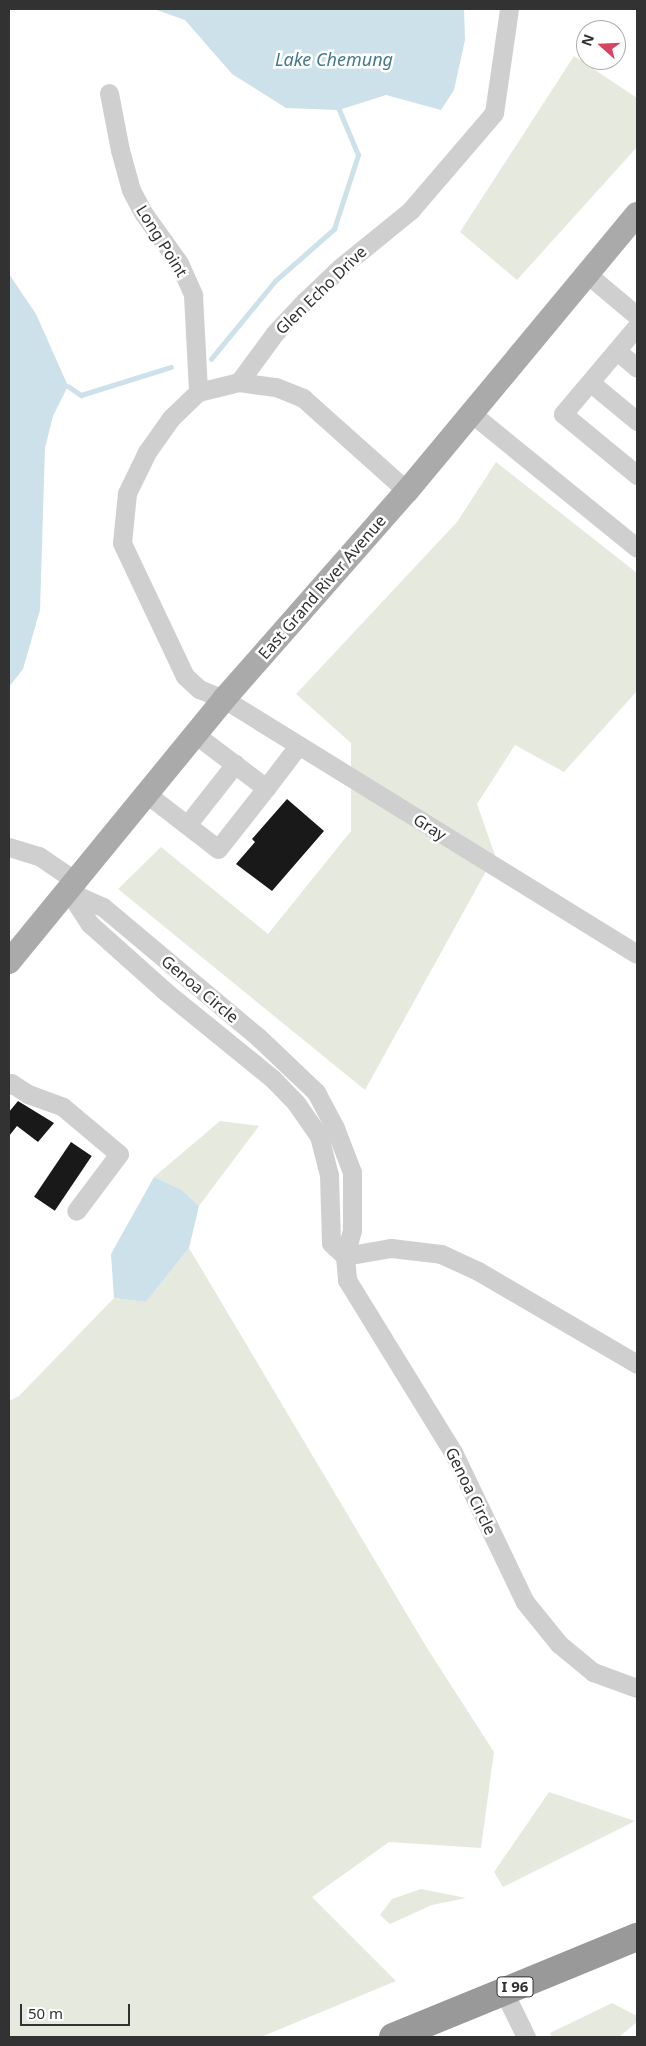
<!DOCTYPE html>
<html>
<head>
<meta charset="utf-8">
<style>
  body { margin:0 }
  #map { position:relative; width:646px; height:2046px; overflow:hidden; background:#fff; font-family:"Noto Sans",sans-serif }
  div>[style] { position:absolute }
  .green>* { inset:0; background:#e6eade }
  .water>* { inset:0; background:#cce1e9 }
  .stream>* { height:4.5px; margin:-2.25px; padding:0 2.25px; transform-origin:2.25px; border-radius:2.25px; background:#cce1e9 }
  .building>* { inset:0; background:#191919; transform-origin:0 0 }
  .minor>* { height:19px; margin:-9.5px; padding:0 9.5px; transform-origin:9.5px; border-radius:9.5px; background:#cfcfcf }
  .major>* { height:24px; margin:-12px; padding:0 12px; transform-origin:12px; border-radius:12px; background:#aaa }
  .highway>* { height:28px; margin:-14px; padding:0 14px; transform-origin:14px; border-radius:14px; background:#999 }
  span { translate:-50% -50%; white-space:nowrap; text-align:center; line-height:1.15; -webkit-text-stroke:5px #fff; paint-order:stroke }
  .shield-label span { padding:1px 4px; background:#fff; border:1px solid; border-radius:4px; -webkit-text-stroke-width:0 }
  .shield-label { font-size:15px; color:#323232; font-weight:700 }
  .street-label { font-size:16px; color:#323232 }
  .water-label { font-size:18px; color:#457b8e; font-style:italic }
  .frame { position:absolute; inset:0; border:10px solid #323232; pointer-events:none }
  .north { position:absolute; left:576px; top:20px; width:50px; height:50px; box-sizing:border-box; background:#fff; border:1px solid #adadad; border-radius:50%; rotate:290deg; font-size:14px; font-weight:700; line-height:20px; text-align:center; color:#323232 }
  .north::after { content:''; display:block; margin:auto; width:18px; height:22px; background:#d84461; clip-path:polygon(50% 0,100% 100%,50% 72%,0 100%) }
  .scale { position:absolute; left:20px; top:2004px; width:110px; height:22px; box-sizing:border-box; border:2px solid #323232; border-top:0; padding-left:6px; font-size:15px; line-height:18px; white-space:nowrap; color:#323232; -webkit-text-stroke:4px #fff; paint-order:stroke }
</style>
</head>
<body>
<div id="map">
  <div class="green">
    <i style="clip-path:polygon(574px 56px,637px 98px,637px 147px,517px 280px,460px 232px)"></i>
    <i style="clip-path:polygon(496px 462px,637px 573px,637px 691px,564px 772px,515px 745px,477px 804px,495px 855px,365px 1090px,118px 889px,161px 847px,268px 934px,351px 831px,351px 743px,296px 694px,457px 522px)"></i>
    <i style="clip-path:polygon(220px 1121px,259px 1126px,199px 1206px,182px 1190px,154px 1177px)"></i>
    <i style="clip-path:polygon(189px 1248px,427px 1648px,494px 1752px,481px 1848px,389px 1842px,312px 1897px,396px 1981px,261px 2037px,9px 2037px,9px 1401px,19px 1396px,114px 1298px,146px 1302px)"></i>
    <i style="clip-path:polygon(549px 1792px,635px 1821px,503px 1887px,494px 1872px)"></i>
    <i style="clip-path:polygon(421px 1889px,466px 1898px,432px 1905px,390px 1924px,380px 1915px,392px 1899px)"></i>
    <i style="clip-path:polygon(612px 2003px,637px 2016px,637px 2022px,619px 2037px,552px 2037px,550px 2033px)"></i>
  </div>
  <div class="water">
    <i style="clip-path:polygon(154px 9px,464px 9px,465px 40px,454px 90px,441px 110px,386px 95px,339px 110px,286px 108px,232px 74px,185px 20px)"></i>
    <i style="clip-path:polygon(9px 274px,36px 314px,68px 386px,53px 416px,45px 448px,40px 610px,23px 669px,9px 687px)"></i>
    <i style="clip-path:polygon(154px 1177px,182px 1190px,199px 1206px,189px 1248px,146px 1302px,114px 1298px,111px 1254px)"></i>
  </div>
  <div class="stream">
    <i style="left:211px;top:359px;width:101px;rotate:-50.6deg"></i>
    <i style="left:275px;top:281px;width:79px;rotate:-41.4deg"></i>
    <i style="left:334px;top:229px;width:78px;rotate:-72deg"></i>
    <i style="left:358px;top:155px;width:49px;rotate:-112.9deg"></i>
    <i style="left:68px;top:386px;width:16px;rotate:35deg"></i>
    <i style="left:81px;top:395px;width:94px;rotate:-17.3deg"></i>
  </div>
  <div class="building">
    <i style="clip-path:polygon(287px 799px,324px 831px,272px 891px,236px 864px,255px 842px,252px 839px)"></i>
    <i style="clip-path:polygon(18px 1101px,54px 1123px,38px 1142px,17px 1126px,9px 1136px,9px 1112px)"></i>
    <i style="left:71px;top:1142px;width:25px;height:66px;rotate:34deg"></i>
  </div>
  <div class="minor">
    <i style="left:509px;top:9px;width:105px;rotate:98.2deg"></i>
    <i style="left:494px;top:113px;width:128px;rotate:130.6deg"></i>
    <i style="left:411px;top:210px;width:89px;rotate:140.9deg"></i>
    <i style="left:342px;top:266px;width:51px;rotate:136.6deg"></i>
    <i style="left:305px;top:301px;width:44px;rotate:133.2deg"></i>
    <i style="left:275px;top:333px;width:61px;rotate:126.3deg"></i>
    <i style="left:239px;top:382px;width:42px;rotate:166.3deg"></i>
    <i style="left:198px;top:392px;width:37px;rotate:136deg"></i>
    <i style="left:171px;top:418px;width:42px;rotate:125.2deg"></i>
    <i style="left:147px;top:452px;width:46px;rotate:116deg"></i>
    <i style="left:127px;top:493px;width:50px;rotate:95.7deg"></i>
    <i style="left:122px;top:543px;width:147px;rotate:64.7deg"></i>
    <i style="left:185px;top:676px;width:19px;rotate:43deg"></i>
    <i style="left:199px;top:689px;width:27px;rotate:22deg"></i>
    <i style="left:224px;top:699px;width:485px;rotate:31.7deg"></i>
    <i style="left:109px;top:93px;width:58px;rotate:79.1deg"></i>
    <i style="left:120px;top:150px;width:41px;rotate:74.6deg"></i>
    <i style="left:131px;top:190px;width:27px;rotate:62deg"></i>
    <i style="left:144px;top:214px;width:60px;rotate:54.5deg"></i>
    <i style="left:179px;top:263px;width:35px;rotate:66deg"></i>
    <i style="left:193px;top:295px;width:97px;rotate:87deg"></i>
    <i style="left:587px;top:274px;width:65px;rotate:40deg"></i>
    <i style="left:637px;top:326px;width:115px;rotate:130.1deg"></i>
    <i style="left:563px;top:414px;width:96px;rotate:39.5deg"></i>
    <i style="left:617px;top:351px;width:26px;rotate:40deg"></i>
    <i style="left:239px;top:382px;width:37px;rotate:8deg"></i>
    <i style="left:276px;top:387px;width:29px;rotate:22deg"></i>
    <i style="left:303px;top:398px;width:140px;rotate:41.8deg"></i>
    <i style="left:591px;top:383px;width:60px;rotate:39.6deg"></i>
    <i style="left:471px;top:413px;width:214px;rotate:39.1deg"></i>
    <i style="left:196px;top:735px;width:88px;rotate:37.1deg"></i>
    <i style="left:266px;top:788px;width:53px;rotate:-52.7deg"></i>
    <i style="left:148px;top:795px;width:88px;rotate:37.6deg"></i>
    <i style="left:218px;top:849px;width:78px;rotate:-51.8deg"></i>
    <i style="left:187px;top:825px;width:78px;rotate:-51.8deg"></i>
    <i style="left:9px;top:847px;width:31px;rotate:17deg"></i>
    <i style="left:39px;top:856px;width:46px;rotate:34.4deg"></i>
    <i style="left:69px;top:892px;width:37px;rotate:24deg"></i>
    <i style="left:103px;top:907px;width:202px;rotate:40deg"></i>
    <i style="left:258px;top:1037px;width:80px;rotate:43.5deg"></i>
    <i style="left:316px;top:1092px;width:41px;rotate:62.2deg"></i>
    <i style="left:335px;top:1128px;width:47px;rotate:68.9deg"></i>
    <i style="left:352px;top:1172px;width:58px;rotate:90deg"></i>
    <i style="left:352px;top:1230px;width:27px;rotate:105deg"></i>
    <i style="left:345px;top:1256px;width:24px;rotate:85deg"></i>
    <i style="left:347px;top:1280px;width:204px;rotate:58.4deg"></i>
    <i style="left:454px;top:1454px;width:164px;rotate:64.4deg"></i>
    <i style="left:525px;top:1602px;width:54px;rotate:51deg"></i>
    <i style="left:559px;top:1644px;width:44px;rotate:39.5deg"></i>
    <i style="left:593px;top:1672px;width:47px;rotate:20deg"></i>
    <i style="left:69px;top:892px;width:38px;rotate:57deg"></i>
    <i style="left:90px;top:924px;width:102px;rotate:41.8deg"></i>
    <i style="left:166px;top:992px;width:138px;rotate:39.1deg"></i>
    <i style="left:273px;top:1079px;width:33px;rotate:46deg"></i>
    <i style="left:296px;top:1103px;width:40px;rotate:55.1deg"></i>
    <i style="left:319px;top:1136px;width:40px;rotate:75.6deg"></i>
    <i style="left:329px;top:1175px;width:68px;rotate:88.3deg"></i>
    <i style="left:331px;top:1243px;width:19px;rotate:43deg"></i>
    <i style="left:345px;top:1256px;width:47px;rotate:-9.9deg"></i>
    <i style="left:391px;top:1248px;width:50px;rotate:6.8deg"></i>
    <i style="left:441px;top:1254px;width:41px;rotate:24.7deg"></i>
    <i style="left:478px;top:1271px;width:184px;rotate:30.3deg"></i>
    <i style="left:9px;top:1085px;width:3px;rotate:-45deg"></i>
    <i style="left:11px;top:1083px;width:20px;rotate:33deg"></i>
    <i style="left:28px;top:1094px;width:37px;rotate:20deg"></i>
    <i style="left:63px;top:1107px;width:73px;rotate:40deg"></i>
    <i style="left:119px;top:1154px;width:71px;rotate:127deg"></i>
    <i style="left:504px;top:1992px;width:50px;rotate:63.9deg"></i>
  </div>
  <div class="major">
    <i style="left:9px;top:962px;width:340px;rotate:-50.7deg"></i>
    <i style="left:224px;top:699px;width:277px;rotate:-48.7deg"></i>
    <i style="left:407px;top:491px;width:360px;rotate:-50.3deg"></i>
  </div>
  <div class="highway">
    <i style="left:393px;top:2037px;width:264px;rotate:-22.3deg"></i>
  </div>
  <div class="shield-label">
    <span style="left:515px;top:1987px">I 96</span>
  </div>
  <div class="street-label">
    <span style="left:162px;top:241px;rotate:58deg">Long Point</span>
    <span style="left:321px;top:290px;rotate:-44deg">Glen Echo Drive</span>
    <span style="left:322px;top:587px;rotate:-49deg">East Grand River Avenue</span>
    <span style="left:430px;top:827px;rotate:32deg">Gray</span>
    <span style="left:200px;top:989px;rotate:40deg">Genoa Circle</span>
    <span style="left:471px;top:1491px;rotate:64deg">Genoa Circle</span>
  </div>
  <div class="water-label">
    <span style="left:334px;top:59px">Lake Chemung</span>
  </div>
  <div class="frame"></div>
  <div class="north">N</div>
  <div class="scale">50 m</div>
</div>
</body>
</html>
